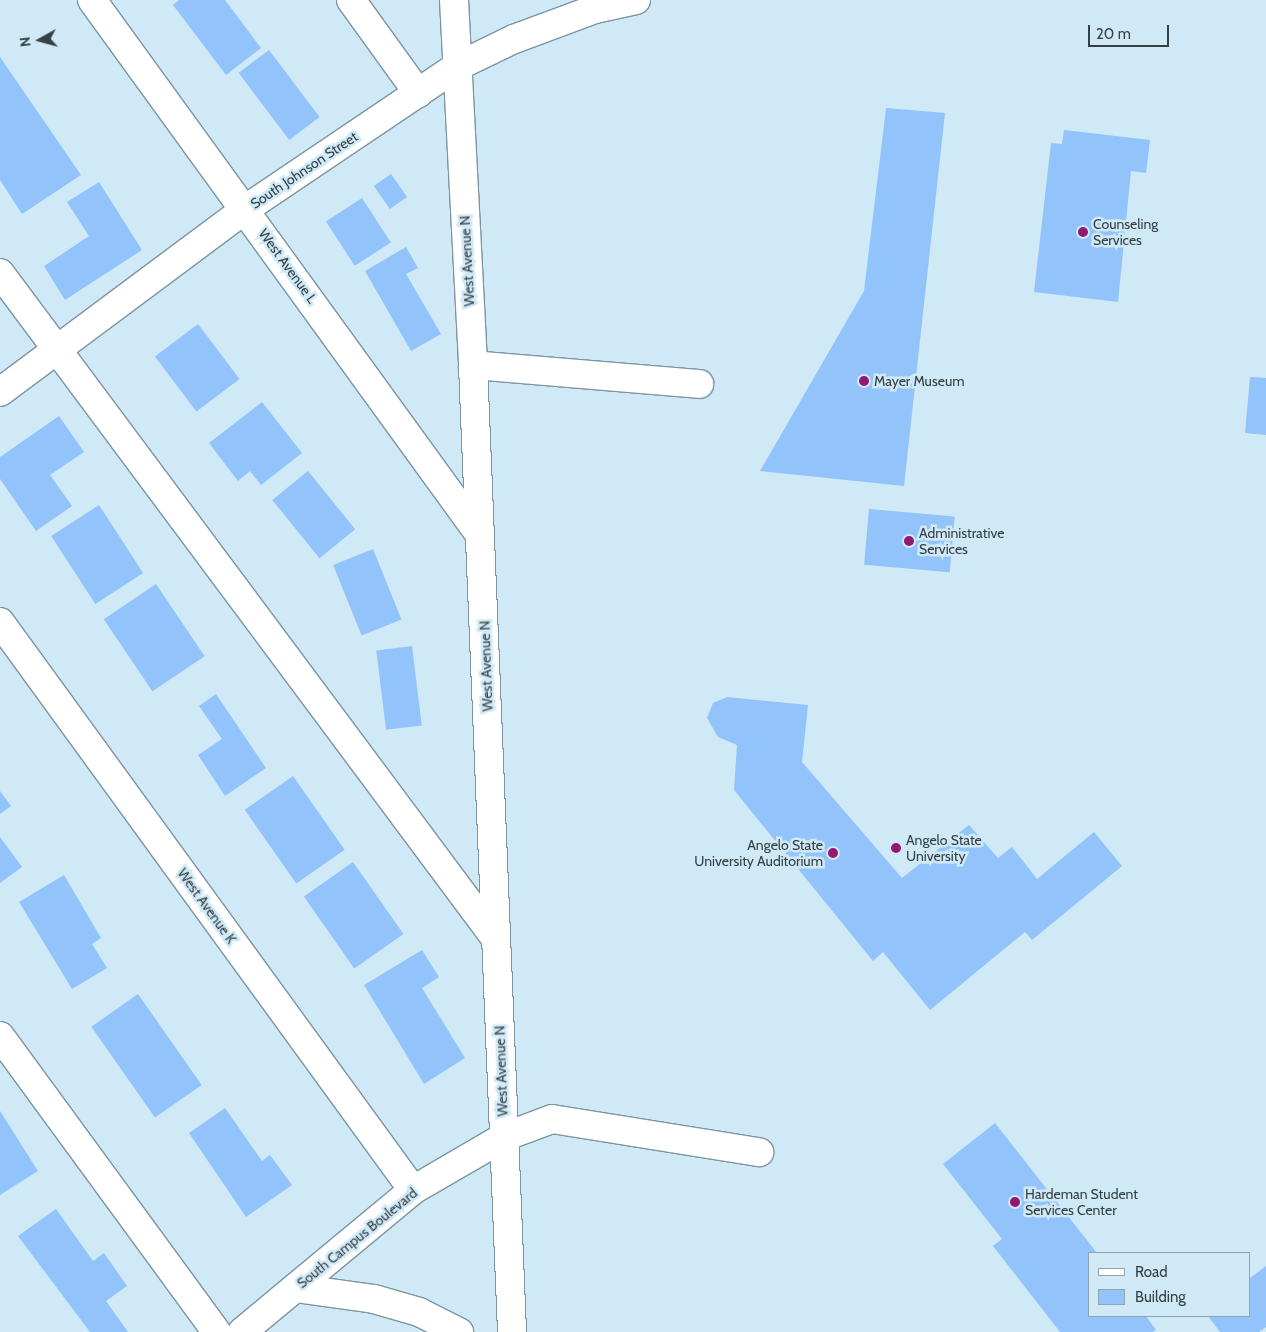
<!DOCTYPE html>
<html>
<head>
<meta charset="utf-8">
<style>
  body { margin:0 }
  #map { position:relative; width:1266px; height:1332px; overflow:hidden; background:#cfe9f6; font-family:Cabin,sans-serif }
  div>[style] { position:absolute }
  .building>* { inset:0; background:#93c3fb; transform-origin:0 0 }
  .roads { filter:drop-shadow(1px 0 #7d95a2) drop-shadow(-1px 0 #7d95a2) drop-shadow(0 1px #7d95a2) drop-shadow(0 -1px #7d95a2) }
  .minor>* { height:28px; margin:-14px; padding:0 14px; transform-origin:14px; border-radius:14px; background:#fff }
  .major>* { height:28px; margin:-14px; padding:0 14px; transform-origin:14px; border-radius:14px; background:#fff }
  .dots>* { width:14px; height:14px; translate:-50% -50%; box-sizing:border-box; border:2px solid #cfe9f6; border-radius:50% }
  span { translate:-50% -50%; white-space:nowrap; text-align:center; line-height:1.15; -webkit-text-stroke:5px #cfe9f6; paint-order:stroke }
  .street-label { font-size:14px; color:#353f44 }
  .poi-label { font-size:14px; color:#353f44 }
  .left { translate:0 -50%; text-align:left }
  .right { translate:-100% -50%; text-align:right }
  .legend { position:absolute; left:1088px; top:1252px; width:162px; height:65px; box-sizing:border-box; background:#cfe9f6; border:1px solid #91a5af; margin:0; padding:6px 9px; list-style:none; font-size:15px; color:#353f44 }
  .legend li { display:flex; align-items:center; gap:10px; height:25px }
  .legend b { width:25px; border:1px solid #91a5af }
  .north { position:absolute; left:15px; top:15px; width:50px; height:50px; -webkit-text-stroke:4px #cfe9f6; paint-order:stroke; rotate:263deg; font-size:14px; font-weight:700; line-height:20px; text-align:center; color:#353f44 }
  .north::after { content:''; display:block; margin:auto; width:18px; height:22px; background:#353f44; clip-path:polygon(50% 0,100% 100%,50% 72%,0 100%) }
  .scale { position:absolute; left:1088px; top:25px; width:81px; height:22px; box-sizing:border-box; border:2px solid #353f44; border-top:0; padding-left:6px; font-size:15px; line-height:18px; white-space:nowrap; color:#353f44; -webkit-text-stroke:4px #cfe9f6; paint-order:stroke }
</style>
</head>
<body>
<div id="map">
  <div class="building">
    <i style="clip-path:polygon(179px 0,225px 0,261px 48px,226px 75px,173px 5px)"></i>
    <i style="left:269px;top:50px;width:84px;height:38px;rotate:53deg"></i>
    <i style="clip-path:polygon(0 57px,81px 175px,22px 214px,0 180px)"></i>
    <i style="clip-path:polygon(886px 108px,945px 113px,904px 486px,760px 471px,864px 291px)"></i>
    <i style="clip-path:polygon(1064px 130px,1150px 140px,1146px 173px,1131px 171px,1118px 302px,1034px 292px,1051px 143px,1062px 144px)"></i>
    <i style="left:391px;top:174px;width:28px;height:21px;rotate:55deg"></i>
    <i style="clip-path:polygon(99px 182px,142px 250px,65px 300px,44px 266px,89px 236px,67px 202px)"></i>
    <i style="left:362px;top:198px;width:53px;height:43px;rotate:57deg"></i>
    <i style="clip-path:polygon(406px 247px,418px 268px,406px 274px,441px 334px,411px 351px,365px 271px)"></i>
    <i style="left:198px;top:324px;width:69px;height:54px;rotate:53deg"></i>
    <i style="clip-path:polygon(1250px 377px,1266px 378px,1266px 435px,1245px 433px)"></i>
    <i style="clip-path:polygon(262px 402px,302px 453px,261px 485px,250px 471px,238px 481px,209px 443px)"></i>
    <i style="clip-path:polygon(59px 416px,84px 452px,50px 475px,72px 506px,36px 531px,0 479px,0 457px)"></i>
    <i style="left:308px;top:471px;width:75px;height:46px;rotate:51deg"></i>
    <i style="left:99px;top:505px;width:81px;height:57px;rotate:57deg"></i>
    <i style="left:869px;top:509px;width:86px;height:56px;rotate:5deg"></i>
    <i style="left:373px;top:549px;width:76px;height:43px;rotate:68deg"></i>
    <i style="left:156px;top:584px;width:87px;height:63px;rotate:56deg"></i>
    <i style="left:412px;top:646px;width:80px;height:36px;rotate:83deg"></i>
    <i style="clip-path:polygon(216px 694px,266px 768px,225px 796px,198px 755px,222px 739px,199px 706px)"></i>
    <i style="clip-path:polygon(727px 697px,808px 705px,802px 762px,902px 878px,969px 825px,998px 858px,1012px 847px,1037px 879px,1094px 832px,1122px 866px,1032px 940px,1025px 932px,930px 1010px,883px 952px,873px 961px,734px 790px,737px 745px,718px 737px,707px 718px,713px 703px)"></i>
    <i style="left:293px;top:776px;width:90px;height:59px;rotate:55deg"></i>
    <i style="clip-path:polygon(0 791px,11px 806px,0 814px)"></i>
    <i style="clip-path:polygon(0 837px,22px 867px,0 883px)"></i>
    <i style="left:353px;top:862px;width:88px;height:60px;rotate:55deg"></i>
    <i style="clip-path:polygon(64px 875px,101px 938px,92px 944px,107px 968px,72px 989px,19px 902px)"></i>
    <i style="clip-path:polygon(422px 950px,439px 977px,422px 988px,465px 1058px,424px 1084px,364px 985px)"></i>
    <i style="left:138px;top:994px;width:111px;height:57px;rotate:55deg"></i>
    <i style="clip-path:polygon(225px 1108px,262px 1161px,270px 1155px,292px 1185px,246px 1217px,189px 1133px)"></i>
    <i style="clip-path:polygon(0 1111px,38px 1171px,0 1195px)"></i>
    <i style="clip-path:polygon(995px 1123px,1097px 1253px,1090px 1253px,1090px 1316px,1146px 1316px,1156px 1330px,1153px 1332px,1060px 1332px,993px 1246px,1002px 1239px,943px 1164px)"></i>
    <i style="clip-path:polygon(56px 1209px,93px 1261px,104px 1253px,127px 1286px,106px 1301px,128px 1332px,90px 1332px,18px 1236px)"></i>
    <i style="clip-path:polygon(1266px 1266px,1266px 1327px,1259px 1332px,1220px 1332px,1208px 1316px,1250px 1316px,1250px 1278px)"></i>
  </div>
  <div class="roads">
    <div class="minor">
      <i style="left:92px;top:0;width:661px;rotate:54.05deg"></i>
      <i style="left:351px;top:0;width:115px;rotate:54.2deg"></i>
      <i style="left:0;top:273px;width:830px;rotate:53.32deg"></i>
      <i style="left:473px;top:365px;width:227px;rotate:4.8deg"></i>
      <i style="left:0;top:392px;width:308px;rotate:-36.7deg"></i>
      <i style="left:247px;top:208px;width:252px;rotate:-34deg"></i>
      <i style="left:0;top:622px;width:702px;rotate:53.98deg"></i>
      <i style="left:0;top:1036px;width:367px;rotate:53.8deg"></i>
      <i style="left:295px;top:1288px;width:80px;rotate:7.9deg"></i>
      <i style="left:374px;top:1299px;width:47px;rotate:16.1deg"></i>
      <i style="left:419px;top:1312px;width:45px;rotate:26.6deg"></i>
      <i style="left:242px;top:1332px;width:222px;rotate:-39.7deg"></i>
      <i style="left:413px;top:1190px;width:105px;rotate:-30.2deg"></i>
      <i style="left:504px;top:1137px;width:51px;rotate:-20.6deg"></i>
      <i style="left:552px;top:1119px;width:210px;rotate:9.1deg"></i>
    </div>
    <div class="major">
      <i style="left:454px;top:0;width:365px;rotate:87deg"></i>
      <i style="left:473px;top:365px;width:968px;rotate:87.69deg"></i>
      <i style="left:456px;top:67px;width:64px;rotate:-25.8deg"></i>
      <i style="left:514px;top:39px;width:86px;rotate:-20.3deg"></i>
      <i style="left:595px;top:9px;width:42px;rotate:-12.4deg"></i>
    </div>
  </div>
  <div class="dots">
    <i style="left:1083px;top:232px;background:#931874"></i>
    <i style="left:864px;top:381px;background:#931874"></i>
    <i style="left:909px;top:541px;background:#931874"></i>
    <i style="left:896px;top:848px;background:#931874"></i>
    <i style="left:833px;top:853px;background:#931874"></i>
    <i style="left:1015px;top:1202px;background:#931874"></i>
  </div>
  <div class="street-label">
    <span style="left:304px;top:170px;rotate:-34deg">South Johnson Street</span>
    <span style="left:467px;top:261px;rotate:-93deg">West Avenue N</span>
    <span style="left:288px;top:266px;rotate:54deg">West Avenue L</span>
    <span style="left:486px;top:666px;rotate:-92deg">West Avenue N</span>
    <span style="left:207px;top:906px;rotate:54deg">West Avenue K</span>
    <span style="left:501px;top:1071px;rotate:-92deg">West Avenue N</span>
    <span style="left:357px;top:1238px;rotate:-39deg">South Campus Boulevard</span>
  </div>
  <div class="poi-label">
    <span class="left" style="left:1093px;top:232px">Counseling<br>Services</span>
    <span class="left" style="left:874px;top:381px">Mayer Museum</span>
    <span class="left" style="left:919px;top:541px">Administrative<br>Services</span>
    <span class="left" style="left:906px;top:848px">Angelo State<br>University</span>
    <span class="right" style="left:823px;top:853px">Angelo State<br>University Auditorium</span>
    <span class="left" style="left:1025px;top:1202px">Hardeman Student<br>Services Center</span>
  </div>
  <ul class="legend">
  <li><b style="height:6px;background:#fff"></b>Road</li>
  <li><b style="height:14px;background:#93c3fb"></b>Building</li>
  </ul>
  <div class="north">N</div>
  <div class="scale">20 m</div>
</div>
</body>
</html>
